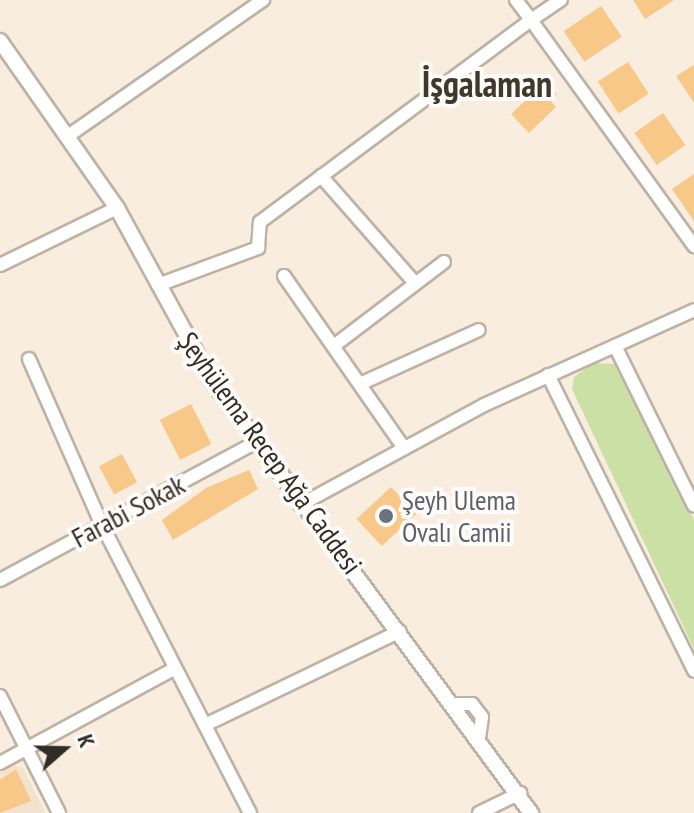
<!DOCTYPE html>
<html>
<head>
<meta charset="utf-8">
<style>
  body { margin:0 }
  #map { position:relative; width:694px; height:813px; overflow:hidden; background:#f8eddf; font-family:"PT Sans Narrow",sans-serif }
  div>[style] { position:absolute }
  .built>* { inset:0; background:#f2e2ce }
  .green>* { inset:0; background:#cbe0a4 }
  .building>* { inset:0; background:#f7c887; transform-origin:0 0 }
  .roads { filter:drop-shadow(2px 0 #bdb3a5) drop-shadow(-2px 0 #bdb3a5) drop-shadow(0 2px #bdb3a5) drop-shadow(0 -2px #bdb3a5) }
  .minor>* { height:12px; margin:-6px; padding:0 6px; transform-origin:6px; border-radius:6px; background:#fff }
  .tertiary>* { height:14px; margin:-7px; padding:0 7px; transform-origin:7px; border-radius:7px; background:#fff }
  .dots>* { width:22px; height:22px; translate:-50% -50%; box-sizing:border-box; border:4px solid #fefbf8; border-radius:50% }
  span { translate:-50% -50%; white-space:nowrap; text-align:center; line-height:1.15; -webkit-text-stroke:8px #fefbf8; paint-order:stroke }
  .street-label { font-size:28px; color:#302c27 }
  .worship-label { font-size:28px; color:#5b616d }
  .left { translate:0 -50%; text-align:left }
  .district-label { font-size:36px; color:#41382d; font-weight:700 }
  .north { position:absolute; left:24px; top:709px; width:80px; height:80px; -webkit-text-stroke:6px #fefbf8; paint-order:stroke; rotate:70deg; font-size:22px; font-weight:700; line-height:32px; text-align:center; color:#302c27 }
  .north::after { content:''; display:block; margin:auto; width:28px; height:36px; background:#302c27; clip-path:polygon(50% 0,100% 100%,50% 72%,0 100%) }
</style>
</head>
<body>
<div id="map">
  <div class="built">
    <i style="clip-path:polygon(9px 765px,23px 768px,45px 813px,0 813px,0 769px)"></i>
  </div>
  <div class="green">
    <i style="clip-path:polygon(593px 363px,614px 364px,694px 520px,694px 649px,572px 389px,574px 377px)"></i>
  </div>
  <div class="building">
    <i style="clip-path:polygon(633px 0,674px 0,645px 19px)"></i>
    <i style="left:601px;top:6px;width:37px;height:45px;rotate:56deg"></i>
    <i style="left:628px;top:62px;width:38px;height:36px;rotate:57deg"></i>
    <i style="clip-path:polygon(694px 65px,694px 103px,676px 76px)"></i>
    <i style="clip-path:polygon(540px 87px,557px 94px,550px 100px,556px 107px,529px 133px,511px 114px)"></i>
    <i style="left:663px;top:113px;width:39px;height:35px;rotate:55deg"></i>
    <i style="clip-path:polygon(694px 174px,694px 221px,672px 189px)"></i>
    <i style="left:191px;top:404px;width:45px;height:35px;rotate:63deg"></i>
    <i style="left:122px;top:454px;width:32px;height:26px;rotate:62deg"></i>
    <i style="clip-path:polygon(249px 470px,258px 489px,173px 540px,162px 520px,206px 488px)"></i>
    <i style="left:391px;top:487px;width:37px;height:47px;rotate:47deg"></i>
    <i style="clip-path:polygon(16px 769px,31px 801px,0 813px,0 780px)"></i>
  </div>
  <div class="roads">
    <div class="minor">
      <i style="left:516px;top:0;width:25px;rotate:53deg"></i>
      <i style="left:531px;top:20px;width:36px;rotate:-34deg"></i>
      <i style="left:68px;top:136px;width:238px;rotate:-34.9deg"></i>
      <i style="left:321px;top:176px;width:141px;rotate:48.7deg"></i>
      <i style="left:0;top:265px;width:130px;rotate:-26deg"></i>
      <i style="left:284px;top:276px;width:210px;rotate:55.1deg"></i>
      <i style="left:158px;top:285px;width:107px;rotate:-20.3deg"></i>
      <i style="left:258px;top:248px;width:26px;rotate:-86deg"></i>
      <i style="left:260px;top:222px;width:338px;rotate:-36.7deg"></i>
      <i style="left:531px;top:20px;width:279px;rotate:54.2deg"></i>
      <i style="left:335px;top:345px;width:137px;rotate:-37.3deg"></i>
      <i style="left:615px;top:346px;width:178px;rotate:63.7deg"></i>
      <i style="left:29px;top:359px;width:181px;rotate:66.3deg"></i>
      <i style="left:102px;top:525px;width:324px;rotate:62.8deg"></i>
      <i style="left:548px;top:375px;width:330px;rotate:63.7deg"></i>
      <i style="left:362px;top:383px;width:128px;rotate:-24.4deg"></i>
      <i style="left:300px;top:505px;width:209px;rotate:-28.5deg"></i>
      <i style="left:484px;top:405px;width:230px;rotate:-24.3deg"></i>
      <i style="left:0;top:580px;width:291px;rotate:-28.3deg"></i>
      <i style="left:0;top:696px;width:131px;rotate:63.2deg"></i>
      <i style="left:452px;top:704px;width:20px"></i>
      <i style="left:472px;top:704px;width:16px;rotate:52deg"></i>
      <i style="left:482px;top:717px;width:22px;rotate:98deg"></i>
      <i style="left:205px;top:725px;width:216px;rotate:-25.7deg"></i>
      <i style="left:0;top:763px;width:198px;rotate:-28.4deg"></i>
      <i style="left:479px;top:813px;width:46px;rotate:-26deg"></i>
    </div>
    <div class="tertiary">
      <i style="left:0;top:41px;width:204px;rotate:55deg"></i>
      <i style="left:117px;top:208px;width:194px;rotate:61.3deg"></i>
      <i style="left:210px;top:378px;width:541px;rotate:53.58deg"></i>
    </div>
  </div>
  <div class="dots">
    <i style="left:386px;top:516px;background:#6b7280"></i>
  </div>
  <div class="street-label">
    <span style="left:270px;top:453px;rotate:54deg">Şeyhülema Recep Ağa Caddesi</span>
    <span style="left:128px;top:511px;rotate:-28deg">Farabi Sokak</span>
  </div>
  <div class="worship-label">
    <span class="left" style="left:402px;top:516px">Şeyh Ulema<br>Ovalı Camii</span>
  </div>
  <div class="district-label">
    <span style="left:487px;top:84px">İşgalaman</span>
  </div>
  <div class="north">K</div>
</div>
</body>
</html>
